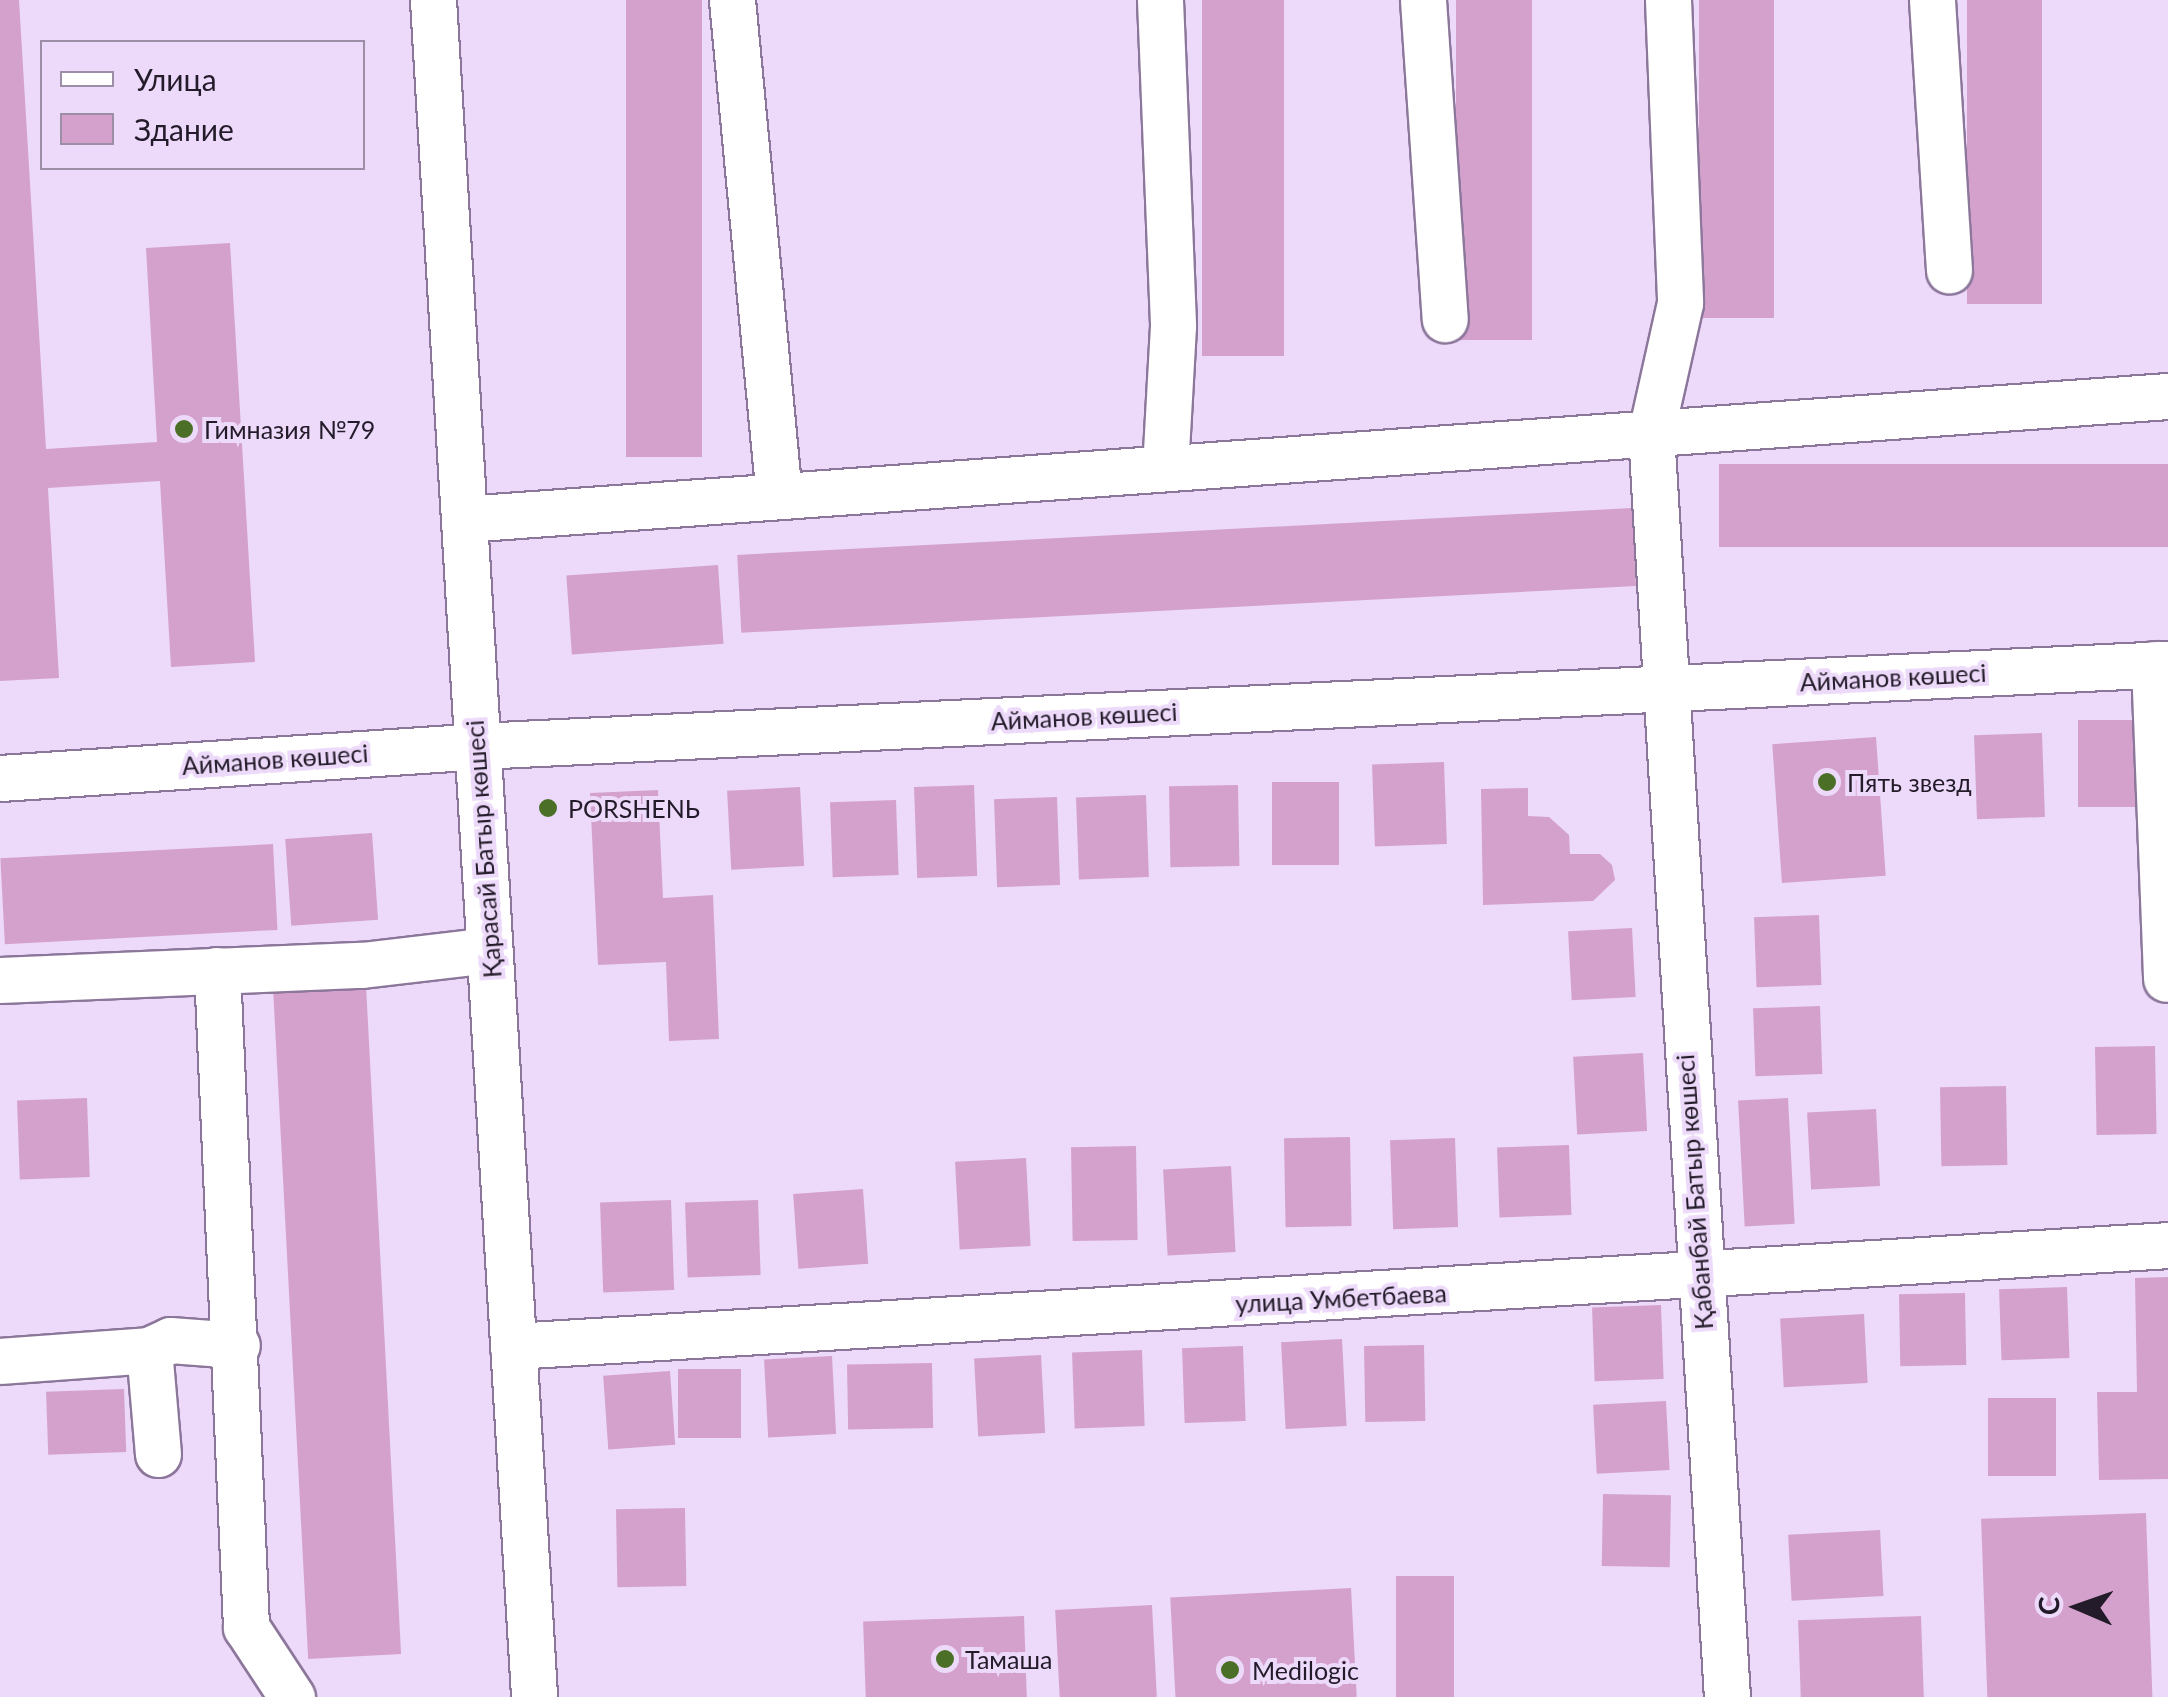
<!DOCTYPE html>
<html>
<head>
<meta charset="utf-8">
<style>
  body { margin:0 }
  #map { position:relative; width:2168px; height:1697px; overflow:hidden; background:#eddafa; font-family:Lato,sans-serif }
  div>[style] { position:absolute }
  .building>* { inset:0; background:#d4a1cd; transform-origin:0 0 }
  .roads { filter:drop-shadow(2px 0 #8c779b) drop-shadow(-2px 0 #8c779b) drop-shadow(0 2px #8c779b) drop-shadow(0 -2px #8c779b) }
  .minor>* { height:45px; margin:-22.5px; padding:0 22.5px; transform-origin:22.5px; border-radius:22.5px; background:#fff }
  .dots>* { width:28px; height:28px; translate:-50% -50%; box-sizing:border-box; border:5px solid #eddafa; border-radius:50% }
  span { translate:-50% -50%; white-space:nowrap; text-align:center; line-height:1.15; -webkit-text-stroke:8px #eddafa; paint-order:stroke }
  .poi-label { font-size:25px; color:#231b29 }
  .left { translate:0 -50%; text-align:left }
  .street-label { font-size:25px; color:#231b29 }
  .legend { position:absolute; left:40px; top:40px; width:325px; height:130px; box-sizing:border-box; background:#eddafa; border:2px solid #9c8ea6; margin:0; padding:12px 18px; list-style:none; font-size:30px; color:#231b29 }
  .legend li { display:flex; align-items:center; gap:20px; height:50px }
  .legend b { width:50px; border:2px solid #9c8ea6 }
  .north { position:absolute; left:2028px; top:1557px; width:100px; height:100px; -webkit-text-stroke:8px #eddafa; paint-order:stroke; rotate:272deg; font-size:28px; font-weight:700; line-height:40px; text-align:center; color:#231b29 }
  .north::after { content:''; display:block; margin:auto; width:35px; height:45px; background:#231b29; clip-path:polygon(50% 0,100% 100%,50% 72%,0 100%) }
</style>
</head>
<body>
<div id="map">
  <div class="building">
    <i style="clip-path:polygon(0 0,19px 0,46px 449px,157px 442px,146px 248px,230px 243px,255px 662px,171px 667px,160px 481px,48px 488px,59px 678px,0 681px)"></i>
    <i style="left:626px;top:0;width:76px;height:457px"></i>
    <i style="left:1202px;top:0;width:82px;height:356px"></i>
    <i style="left:1456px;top:0;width:76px;height:340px"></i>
    <i style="left:1699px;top:0;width:75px;height:318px"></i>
    <i style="left:1967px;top:0;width:75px;height:304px"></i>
    <i style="left:2168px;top:464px;width:83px;height:449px;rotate:90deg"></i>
    <i style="left:1632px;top:508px;width:78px;height:896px;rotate:87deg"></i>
    <i style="left:718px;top:565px;width:79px;height:152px;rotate:86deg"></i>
    <i style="left:2078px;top:720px;width:67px;height:87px"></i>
    <i style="left:2042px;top:733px;width:84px;height:68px;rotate:88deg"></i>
    <i style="left:1876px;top:737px;width:139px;height:104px;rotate:86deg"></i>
    <i style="left:1444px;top:762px;width:82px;height:72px;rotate:88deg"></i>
    <i style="left:1339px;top:782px;width:83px;height:67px;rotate:90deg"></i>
    <i style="left:974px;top:785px;width:91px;height:60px;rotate:88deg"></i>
    <i style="left:1238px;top:785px;width:81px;height:69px;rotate:89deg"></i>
    <i style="left:800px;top:787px;width:79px;height:73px;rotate:87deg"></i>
    <i style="clip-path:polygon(1528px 788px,1528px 816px,1549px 817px,1569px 835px,1570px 854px,1600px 854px,1612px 865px,1615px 880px,1593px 901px,1483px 905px,1481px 789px)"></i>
    <i style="clip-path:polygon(658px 790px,663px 898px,713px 895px,719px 1039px,669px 1041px,666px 962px,598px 965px,590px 793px)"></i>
    <i style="left:1146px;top:795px;width:82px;height:70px;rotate:88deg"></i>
    <i style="left:1057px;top:797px;width:88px;height:63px;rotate:88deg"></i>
    <i style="left:896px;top:800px;width:75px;height:66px;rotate:88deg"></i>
    <i style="left:372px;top:833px;width:87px;height:87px;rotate:86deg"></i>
    <i style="left:273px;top:844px;width:86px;height:273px;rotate:87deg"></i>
    <i style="left:1819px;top:915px;width:70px;height:65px;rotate:88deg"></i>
    <i style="left:1632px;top:928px;width:69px;height:64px;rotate:87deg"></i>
    <i style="left:366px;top:985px;width:670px;height:93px;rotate:87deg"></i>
    <i style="left:1820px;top:1006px;width:68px;height:67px;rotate:88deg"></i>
    <i style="left:2155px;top:1046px;width:88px;height:60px;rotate:89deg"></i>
    <i style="left:1643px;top:1053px;width:78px;height:70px;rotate:87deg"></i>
    <i style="left:2006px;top:1086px;width:79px;height:66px;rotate:89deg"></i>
    <i style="left:87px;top:1098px;width:79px;height:70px;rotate:88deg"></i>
    <i style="left:1788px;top:1098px;width:126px;height:50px;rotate:87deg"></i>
    <i style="left:1876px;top:1109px;width:77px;height:69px;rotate:87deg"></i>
    <i style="left:1350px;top:1137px;width:89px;height:66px;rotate:89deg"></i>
    <i style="left:1455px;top:1138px;width:89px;height:65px;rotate:88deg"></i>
    <i style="left:1569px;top:1145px;width:70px;height:72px;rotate:88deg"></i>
    <i style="left:1136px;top:1146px;width:94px;height:65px;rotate:89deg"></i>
    <i style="left:1026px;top:1158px;width:88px;height:71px;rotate:87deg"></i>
    <i style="left:1231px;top:1166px;width:86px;height:68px;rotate:87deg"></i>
    <i style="left:863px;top:1189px;width:75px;height:70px;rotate:86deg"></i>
    <i style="left:671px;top:1200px;width:90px;height:71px;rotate:88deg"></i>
    <i style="left:758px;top:1200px;width:75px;height:73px;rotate:88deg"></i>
    <i style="clip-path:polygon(2168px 1277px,2168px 1479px,2099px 1480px,2097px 1392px,2137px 1392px,2135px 1278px)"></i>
    <i style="left:2067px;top:1287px;width:71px;height:68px;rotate:88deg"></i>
    <i style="left:1965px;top:1293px;width:72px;height:66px;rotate:89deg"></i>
    <i style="left:1661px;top:1305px;width:74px;height:69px;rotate:88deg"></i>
    <i style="left:1864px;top:1314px;width:69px;height:84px;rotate:87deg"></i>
    <i style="left:1342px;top:1339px;width:87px;height:61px;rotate:87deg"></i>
    <i style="left:1424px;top:1345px;width:76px;height:60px;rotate:89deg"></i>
    <i style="left:1243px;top:1346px;width:75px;height:61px;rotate:88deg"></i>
    <i style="left:1142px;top:1350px;width:76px;height:70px;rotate:88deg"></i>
    <i style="left:1041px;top:1355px;width:78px;height:67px;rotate:87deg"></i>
    <i style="left:832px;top:1356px;width:78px;height:68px;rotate:87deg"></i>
    <i style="left:932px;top:1363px;width:65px;height:85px;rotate:89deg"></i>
    <i style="left:741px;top:1369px;width:69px;height:63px;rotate:90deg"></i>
    <i style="left:670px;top:1371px;width:74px;height:67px;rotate:86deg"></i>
    <i style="left:124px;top:1389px;width:63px;height:78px;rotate:88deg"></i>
    <i style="left:2056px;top:1398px;width:78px;height:68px;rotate:90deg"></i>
    <i style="left:1666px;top:1401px;width:69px;height:73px;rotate:87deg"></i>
    <i style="left:1603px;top:1494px;width:68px;height:72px;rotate:1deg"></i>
    <i style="left:685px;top:1508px;width:78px;height:69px;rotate:89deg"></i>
    <i style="left:2146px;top:1513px;width:184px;height:165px;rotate:88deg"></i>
    <i style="left:1880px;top:1530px;width:66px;height:92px;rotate:87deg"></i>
    <i style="left:1396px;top:1576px;width:58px;height:121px"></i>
    <i style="left:1351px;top:1588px;width:109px;height:181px;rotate:87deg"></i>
    <i style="left:1152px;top:1605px;width:92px;height:97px;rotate:87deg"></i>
    <i style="left:1024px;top:1616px;width:81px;height:161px;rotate:88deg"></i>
    <i style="left:1921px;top:1616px;width:81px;height:123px;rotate:88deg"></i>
  </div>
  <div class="roads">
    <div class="minor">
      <i style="left:433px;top:0;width:1700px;rotate:86.59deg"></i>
      <i style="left:732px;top:0;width:498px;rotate:84.6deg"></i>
      <i style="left:1160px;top:0;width:326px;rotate:87.7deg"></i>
      <i style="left:1173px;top:326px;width:142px;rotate:93.2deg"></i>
      <i style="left:1423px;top:0;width:320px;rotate:86.1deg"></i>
      <i style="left:1668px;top:0;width:303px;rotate:87.7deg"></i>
      <i style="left:1680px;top:303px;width:133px;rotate:102.6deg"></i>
      <i style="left:1651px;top:433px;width:1266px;rotate:86.56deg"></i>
      <i style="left:1932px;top:0;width:271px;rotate:86.4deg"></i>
      <i style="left:464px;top:519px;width:1708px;rotate:-4.13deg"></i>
      <i style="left:2154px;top:664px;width:315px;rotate:87.8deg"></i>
      <i style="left:0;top:778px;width:479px;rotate:-3.8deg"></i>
      <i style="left:478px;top:746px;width:1692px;rotate:-2.78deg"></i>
      <i style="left:217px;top:970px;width:658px;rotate:87.47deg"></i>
      <i style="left:246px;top:1627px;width:84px;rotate:56.7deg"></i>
      <i style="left:0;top:980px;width:362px;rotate:-2.4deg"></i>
      <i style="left:362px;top:965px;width:128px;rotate:-6.7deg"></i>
      <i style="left:513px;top:1346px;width:1658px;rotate:-3.49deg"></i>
      <i style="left:0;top:1361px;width:149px;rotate:-4.2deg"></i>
      <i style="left:158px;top:1454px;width:104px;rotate:-94.9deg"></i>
      <i style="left:149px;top:1350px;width:23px;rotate:-25deg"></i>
      <i style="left:170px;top:1340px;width:67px;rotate:4.3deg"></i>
    </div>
  </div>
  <div class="dots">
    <i style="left:184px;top:429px;background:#4c6f27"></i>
    <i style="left:1827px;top:782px;background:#4c6f27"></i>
    <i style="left:548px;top:808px;background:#4c6f27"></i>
    <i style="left:945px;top:1659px;background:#4c6f27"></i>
    <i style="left:1230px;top:1670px;background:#4c6f27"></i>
  </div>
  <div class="poi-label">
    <span class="left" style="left:204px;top:429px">Гимназия №79</span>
    <span class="left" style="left:1847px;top:782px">Пять звезд</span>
    <span class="left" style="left:568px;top:808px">PORSHENЬ</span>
    <span class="left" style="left:965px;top:1659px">Тамаша</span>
    <span class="left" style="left:1252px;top:1670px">Medilogic</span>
  </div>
  <div class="street-label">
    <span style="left:1893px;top:677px;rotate:-3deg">Айманов көшесі</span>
    <span style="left:1084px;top:716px;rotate:-3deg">Айманов көшесі</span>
    <span style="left:275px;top:759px;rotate:-4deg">Айманов көшесі</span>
    <span style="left:483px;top:849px;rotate:-94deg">Қарасай Батыр көшесі</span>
    <span style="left:1694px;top:1192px;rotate:-94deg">Қабанбай Батыр көшесі</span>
    <span style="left:1341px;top:1298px;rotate:-3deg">улица Умбетбаева</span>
  </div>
  <ul class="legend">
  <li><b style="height:12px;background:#fff"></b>Улица</li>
  <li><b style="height:28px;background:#d4a1cd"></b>Здание</li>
  </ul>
  <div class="north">С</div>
</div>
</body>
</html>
